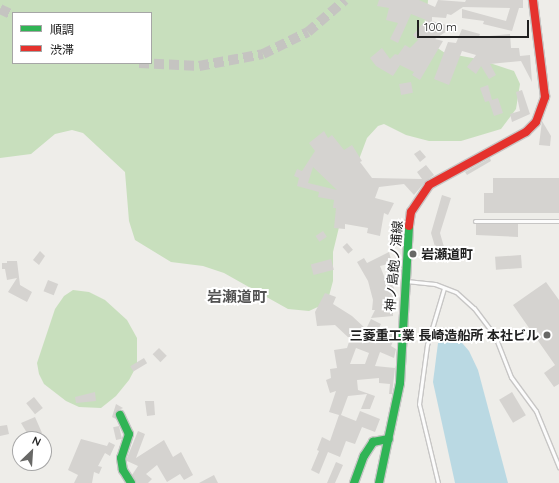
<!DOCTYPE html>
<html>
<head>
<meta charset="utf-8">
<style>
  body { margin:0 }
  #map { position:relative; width:559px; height:483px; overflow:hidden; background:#eeede9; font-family:Quicksand,"Noto Sans JP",sans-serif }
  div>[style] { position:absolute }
  .forest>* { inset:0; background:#c8dfbd }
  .water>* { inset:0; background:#bad9e3 }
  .building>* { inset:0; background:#d5d3d0; transform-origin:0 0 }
  .highway-tunnel>* { height:10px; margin-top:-5px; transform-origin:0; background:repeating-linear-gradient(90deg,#c5c4c1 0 10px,transparent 0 15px) }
  .roads { filter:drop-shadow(1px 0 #c7c6c5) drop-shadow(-1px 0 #c7c6c5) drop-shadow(0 1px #c7c6c5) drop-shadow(0 -1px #c7c6c5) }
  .lane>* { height:3px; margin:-1.5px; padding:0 1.5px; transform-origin:1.5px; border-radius:1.5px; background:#fcfcfc }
  .fast>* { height:8px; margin:-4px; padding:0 4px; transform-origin:4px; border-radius:4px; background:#30b455 }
  .jam>* { height:8px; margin:-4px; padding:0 4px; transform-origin:4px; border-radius:4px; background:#e5322d }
  .dots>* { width:11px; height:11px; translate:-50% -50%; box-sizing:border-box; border:2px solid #fff; border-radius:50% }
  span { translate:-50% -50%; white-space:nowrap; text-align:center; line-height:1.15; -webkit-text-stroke:4px #fff; paint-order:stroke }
  .poi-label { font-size:13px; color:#202020; font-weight:700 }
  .left { translate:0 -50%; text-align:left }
  .right { translate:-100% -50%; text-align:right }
  .street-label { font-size:13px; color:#202020 }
  .quarter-label { font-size:15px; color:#535353; font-weight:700 }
  .legend { position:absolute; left:12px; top:12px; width:140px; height:52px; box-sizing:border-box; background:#fff; border:1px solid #a6a6a6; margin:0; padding:5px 7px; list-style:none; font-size:12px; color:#202020 }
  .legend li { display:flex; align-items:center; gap:8px; height:20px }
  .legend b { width:20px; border:1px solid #a6a6a6 }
  .north { position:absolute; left:12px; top:431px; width:40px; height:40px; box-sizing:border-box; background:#fff; border:1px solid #a6a6a6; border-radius:50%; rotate:25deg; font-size:11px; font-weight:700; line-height:16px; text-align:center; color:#202020 }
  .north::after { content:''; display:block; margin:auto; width:14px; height:18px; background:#686866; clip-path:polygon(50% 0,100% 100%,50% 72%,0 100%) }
  .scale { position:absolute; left:417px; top:20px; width:112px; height:18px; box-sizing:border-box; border:2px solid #202020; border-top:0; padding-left:5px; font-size:12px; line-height:14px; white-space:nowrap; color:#202020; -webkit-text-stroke:3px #fff; paint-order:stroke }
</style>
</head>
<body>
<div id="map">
  <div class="forest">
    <i style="clip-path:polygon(evenodd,0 0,428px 0,426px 29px,430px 43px,445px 53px,478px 59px,514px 71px,520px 84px,516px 109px,501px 129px,461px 141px,429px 141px,406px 135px,384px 124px,378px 126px,367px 138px,349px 186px,333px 252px,333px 281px,329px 296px,322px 305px,309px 311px,288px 309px,224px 273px,203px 266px,171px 262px,135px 240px,129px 221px,125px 172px,83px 133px,72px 130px,55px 134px,31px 154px,0 158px,0 0,13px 13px,151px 13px,151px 63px,13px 63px,13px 13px)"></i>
    <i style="clip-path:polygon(73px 290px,89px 292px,105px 300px,127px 320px,137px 338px,137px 365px,129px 380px,116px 396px,101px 408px,79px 407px,66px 401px,44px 384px,39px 374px,37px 363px,55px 309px,64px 296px)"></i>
  </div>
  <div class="water">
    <i style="clip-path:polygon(457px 337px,469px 351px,478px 370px,508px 483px,455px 483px,433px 382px,438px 343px)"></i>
  </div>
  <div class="building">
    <i style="clip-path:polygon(379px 0,419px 0,435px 7px,438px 0,465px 2px,466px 0,523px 0,523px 8px,519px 8px,512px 31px,483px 24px,484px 21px,462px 18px,462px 9px,506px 21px,510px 8px,463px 7px,451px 15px,447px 14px,446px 18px,432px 17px,432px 21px,453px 27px,435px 39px,443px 41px,420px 80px,412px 75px,414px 72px,400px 65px,393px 76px,376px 66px,370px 58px,382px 48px,390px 59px,395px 54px,398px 55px,405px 45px,410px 48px,418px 40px,413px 35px,426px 20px,411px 14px,398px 43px,390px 39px,398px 23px,386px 20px,389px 8px,377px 6px)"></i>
    <i style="clip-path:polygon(462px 29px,480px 34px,479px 37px,510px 34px,511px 48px,519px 48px,520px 56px,530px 55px,532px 82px,521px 61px,490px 64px,496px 75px,489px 79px,481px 66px,476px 74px,467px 67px,476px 55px,462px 51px,449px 85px,434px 79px,448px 42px,456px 43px)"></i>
    <i style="left:411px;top:82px;width:11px;height:12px;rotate:80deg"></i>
    <i style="clip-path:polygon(488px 85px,492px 100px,498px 98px,503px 113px,494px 116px,489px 101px,485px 102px,480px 88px)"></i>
    <i style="clip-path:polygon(522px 90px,530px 114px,512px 122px,510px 114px,520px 111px,516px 92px)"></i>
    <i style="clip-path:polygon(542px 121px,551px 136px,550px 146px,539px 145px)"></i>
    <i style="clip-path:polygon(evenodd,324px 131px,328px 138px,332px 135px,344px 150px,352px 145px,362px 161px,360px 162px,372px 178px,422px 179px,417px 172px,426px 165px,434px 175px,425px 182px,414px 195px,404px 184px,379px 187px,375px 198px,394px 203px,388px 215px,384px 213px,380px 236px,367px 233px,368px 228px,345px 224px,345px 229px,334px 228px,336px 208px,333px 208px,334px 200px,318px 197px,319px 192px,297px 186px,299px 178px,294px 176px,297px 169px,302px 171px,315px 151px,309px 143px,324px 131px,313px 167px,337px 190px,308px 183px,313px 167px)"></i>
    <i style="clip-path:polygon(420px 150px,426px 157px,420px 162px,414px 154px)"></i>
    <i style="clip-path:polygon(490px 158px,491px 161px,467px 175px,465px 172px)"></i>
    <i style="clip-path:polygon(493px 178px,559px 178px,559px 213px,484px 213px,484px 193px,493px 193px)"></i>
    <i style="clip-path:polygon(442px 195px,451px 198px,440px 233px,444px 247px,436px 250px,431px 233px)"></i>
    <i style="clip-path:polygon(476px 224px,518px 224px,518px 237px,476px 235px)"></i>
    <i style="left:323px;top:231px;width:7px;height:9px;rotate:56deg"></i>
    <i style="left:347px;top:243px;width:9px;height:6px;rotate:49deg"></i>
    <i style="clip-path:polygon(40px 251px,45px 256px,39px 265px,33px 260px)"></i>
    <i style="clip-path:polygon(389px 252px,392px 263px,380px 266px,386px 281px,393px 281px,396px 308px,393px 308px,393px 316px,371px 318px,375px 310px,372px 310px,373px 300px,368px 281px,357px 262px,364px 258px,367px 263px)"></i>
    <i style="left:521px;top:255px;width:13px;height:26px;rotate:86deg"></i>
    <i style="left:331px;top:259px;width:11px;height:21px;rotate:75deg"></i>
    <i style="clip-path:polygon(7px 261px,17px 261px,20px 285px,32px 292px,27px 302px,8px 292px,17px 278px,7px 280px,5px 269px,2px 269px,2px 263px,7px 263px)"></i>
    <i style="left:48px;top:280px;width:11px;height:12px;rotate:22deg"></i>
    <i style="clip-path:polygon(546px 282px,559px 300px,559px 384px,554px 387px,544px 373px,555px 365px,513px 305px)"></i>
    <i style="clip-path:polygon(evenodd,325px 293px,336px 297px,333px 304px,352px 316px,366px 329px,371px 319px,381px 324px,374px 338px,385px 342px,390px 332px,396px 335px,391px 346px,396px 349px,394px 358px,380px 352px,375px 366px,395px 368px,392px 394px,389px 394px,390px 384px,379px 383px,379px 378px,357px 380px,358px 390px,375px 396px,370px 409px,361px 409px,367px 394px,348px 396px,341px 415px,356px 421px,360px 411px,380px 419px,375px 432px,362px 427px,355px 444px,346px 441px,340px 457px,328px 452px,319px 474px,311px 470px,319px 451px,317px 450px,322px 437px,330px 441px,339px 415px,329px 412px,336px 391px,330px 393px,326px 380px,331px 378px,330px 369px,337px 368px,334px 350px,347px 348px,350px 339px,335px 325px,317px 326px,315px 312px,325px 293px,356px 348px,369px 353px,365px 364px,350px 364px,356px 348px)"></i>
    <i style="left:159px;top:348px;width:11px;height:9px;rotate:45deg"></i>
    <i style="left:144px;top:358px;width:6px;height:16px;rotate:59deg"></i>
    <i style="clip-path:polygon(95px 392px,96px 401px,76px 403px,75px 397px)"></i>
    <i style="left:512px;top:392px;width:27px;height:15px;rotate:59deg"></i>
    <i style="left:34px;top:397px;width:14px;height:10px;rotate:51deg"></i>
    <i style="clip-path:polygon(145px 401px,154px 401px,155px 415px,147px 416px)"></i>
    <i style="clip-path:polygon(116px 404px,123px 408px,115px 412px,116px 419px,112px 417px)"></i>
    <i style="clip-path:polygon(35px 417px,42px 433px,30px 438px,21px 423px)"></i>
    <i style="clip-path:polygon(7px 425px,9px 434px,0 436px,0 426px)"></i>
    <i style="left:119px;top:426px;width:13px;height:6px;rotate:77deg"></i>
    <i style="clip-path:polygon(138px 431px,145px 434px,136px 458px,164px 440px,173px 457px,181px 452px,193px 475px,184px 480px,180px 474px,167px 482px,157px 465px,146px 474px,152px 479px,148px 483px,136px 483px,132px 475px,138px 466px,127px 461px,127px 458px)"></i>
    <i style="clip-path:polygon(81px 439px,107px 446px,109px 442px,115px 445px,110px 456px,105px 453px,98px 466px,102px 467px,99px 474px,94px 472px,92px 483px,74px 483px,78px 475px,68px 470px)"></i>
    <i style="clip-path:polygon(336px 462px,343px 465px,335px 483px,327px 483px)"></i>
    <i style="clip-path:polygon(214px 475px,218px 483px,199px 483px)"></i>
  </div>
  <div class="highway-tunnel">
    <i style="left:0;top:9px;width:14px;rotate:25deg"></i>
    <i style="left:139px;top:63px;width:60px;rotate:2.9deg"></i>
    <i style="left:199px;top:66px;width:65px;rotate:-10.6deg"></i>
    <i style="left:263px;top:54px;width:50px;rotate:-26.1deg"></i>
    <i style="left:308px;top:32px;width:49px;rotate:-40.9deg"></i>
  </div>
  <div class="roads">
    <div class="lane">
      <i style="left:475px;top:221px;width:84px"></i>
      <i style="left:406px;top:281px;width:29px;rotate:6deg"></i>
      <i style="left:435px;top:284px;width:22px;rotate:21deg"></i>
      <i style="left:456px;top:292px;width:24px;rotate:42deg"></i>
      <i style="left:474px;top:308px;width:35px;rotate:53deg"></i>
      <i style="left:495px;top:336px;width:44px;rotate:68.7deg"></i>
      <i style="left:511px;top:377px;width:42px;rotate:53.7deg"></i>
      <i style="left:536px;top:411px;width:61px;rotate:67.7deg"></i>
      <i style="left:438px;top:483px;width:81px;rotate:-103.5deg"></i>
      <i style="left:419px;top:404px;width:60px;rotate:-82.3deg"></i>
      <i style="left:427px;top:345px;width:59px;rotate:-73.4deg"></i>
    </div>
    <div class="fast">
      <i style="left:120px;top:415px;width:21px;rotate:65deg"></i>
      <i style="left:129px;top:434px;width:25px;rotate:108deg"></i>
      <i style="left:121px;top:458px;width:12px;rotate:81deg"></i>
      <i style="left:123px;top:470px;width:15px;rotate:58deg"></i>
      <i style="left:354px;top:483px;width:29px;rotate:-70deg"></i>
      <i style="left:364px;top:456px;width:17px;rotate:-57deg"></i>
      <i style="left:373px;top:442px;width:16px;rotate:-11deg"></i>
      <i style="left:379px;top:483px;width:102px;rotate:-78.1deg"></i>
      <i style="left:400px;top:383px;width:157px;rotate:-86.7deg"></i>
    </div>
    <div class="jam">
      <i style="left:409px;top:226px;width:14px;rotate:-82deg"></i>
      <i style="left:411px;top:212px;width:32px;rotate:-56deg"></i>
      <i style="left:429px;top:185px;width:111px;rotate:-28.7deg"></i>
      <i style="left:526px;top:132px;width:14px;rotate:-45deg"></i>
      <i style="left:536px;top:122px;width:27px;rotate:-70deg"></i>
      <i style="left:545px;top:97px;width:98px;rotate:-97.1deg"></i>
    </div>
  </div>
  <div class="dots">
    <i style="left:413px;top:254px;background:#686866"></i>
    <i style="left:547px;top:335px;background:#686866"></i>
  </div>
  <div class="poi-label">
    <span class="left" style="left:421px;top:254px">岩瀬道町</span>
    <span class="right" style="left:539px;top:335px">三菱重工業 長崎造船所 本社ビル</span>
  </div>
  <div class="street-label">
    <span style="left:394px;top:266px;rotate:-85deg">神ノ島飽ノ浦線</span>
  </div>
  <div class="quarter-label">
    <span style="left:237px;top:297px">岩瀬道町</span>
  </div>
  <ul class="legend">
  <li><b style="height:5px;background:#30b455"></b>順調</li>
  <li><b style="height:5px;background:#e5322d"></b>渋滞</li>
  </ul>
  <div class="north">N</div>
  <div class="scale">100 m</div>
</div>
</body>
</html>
